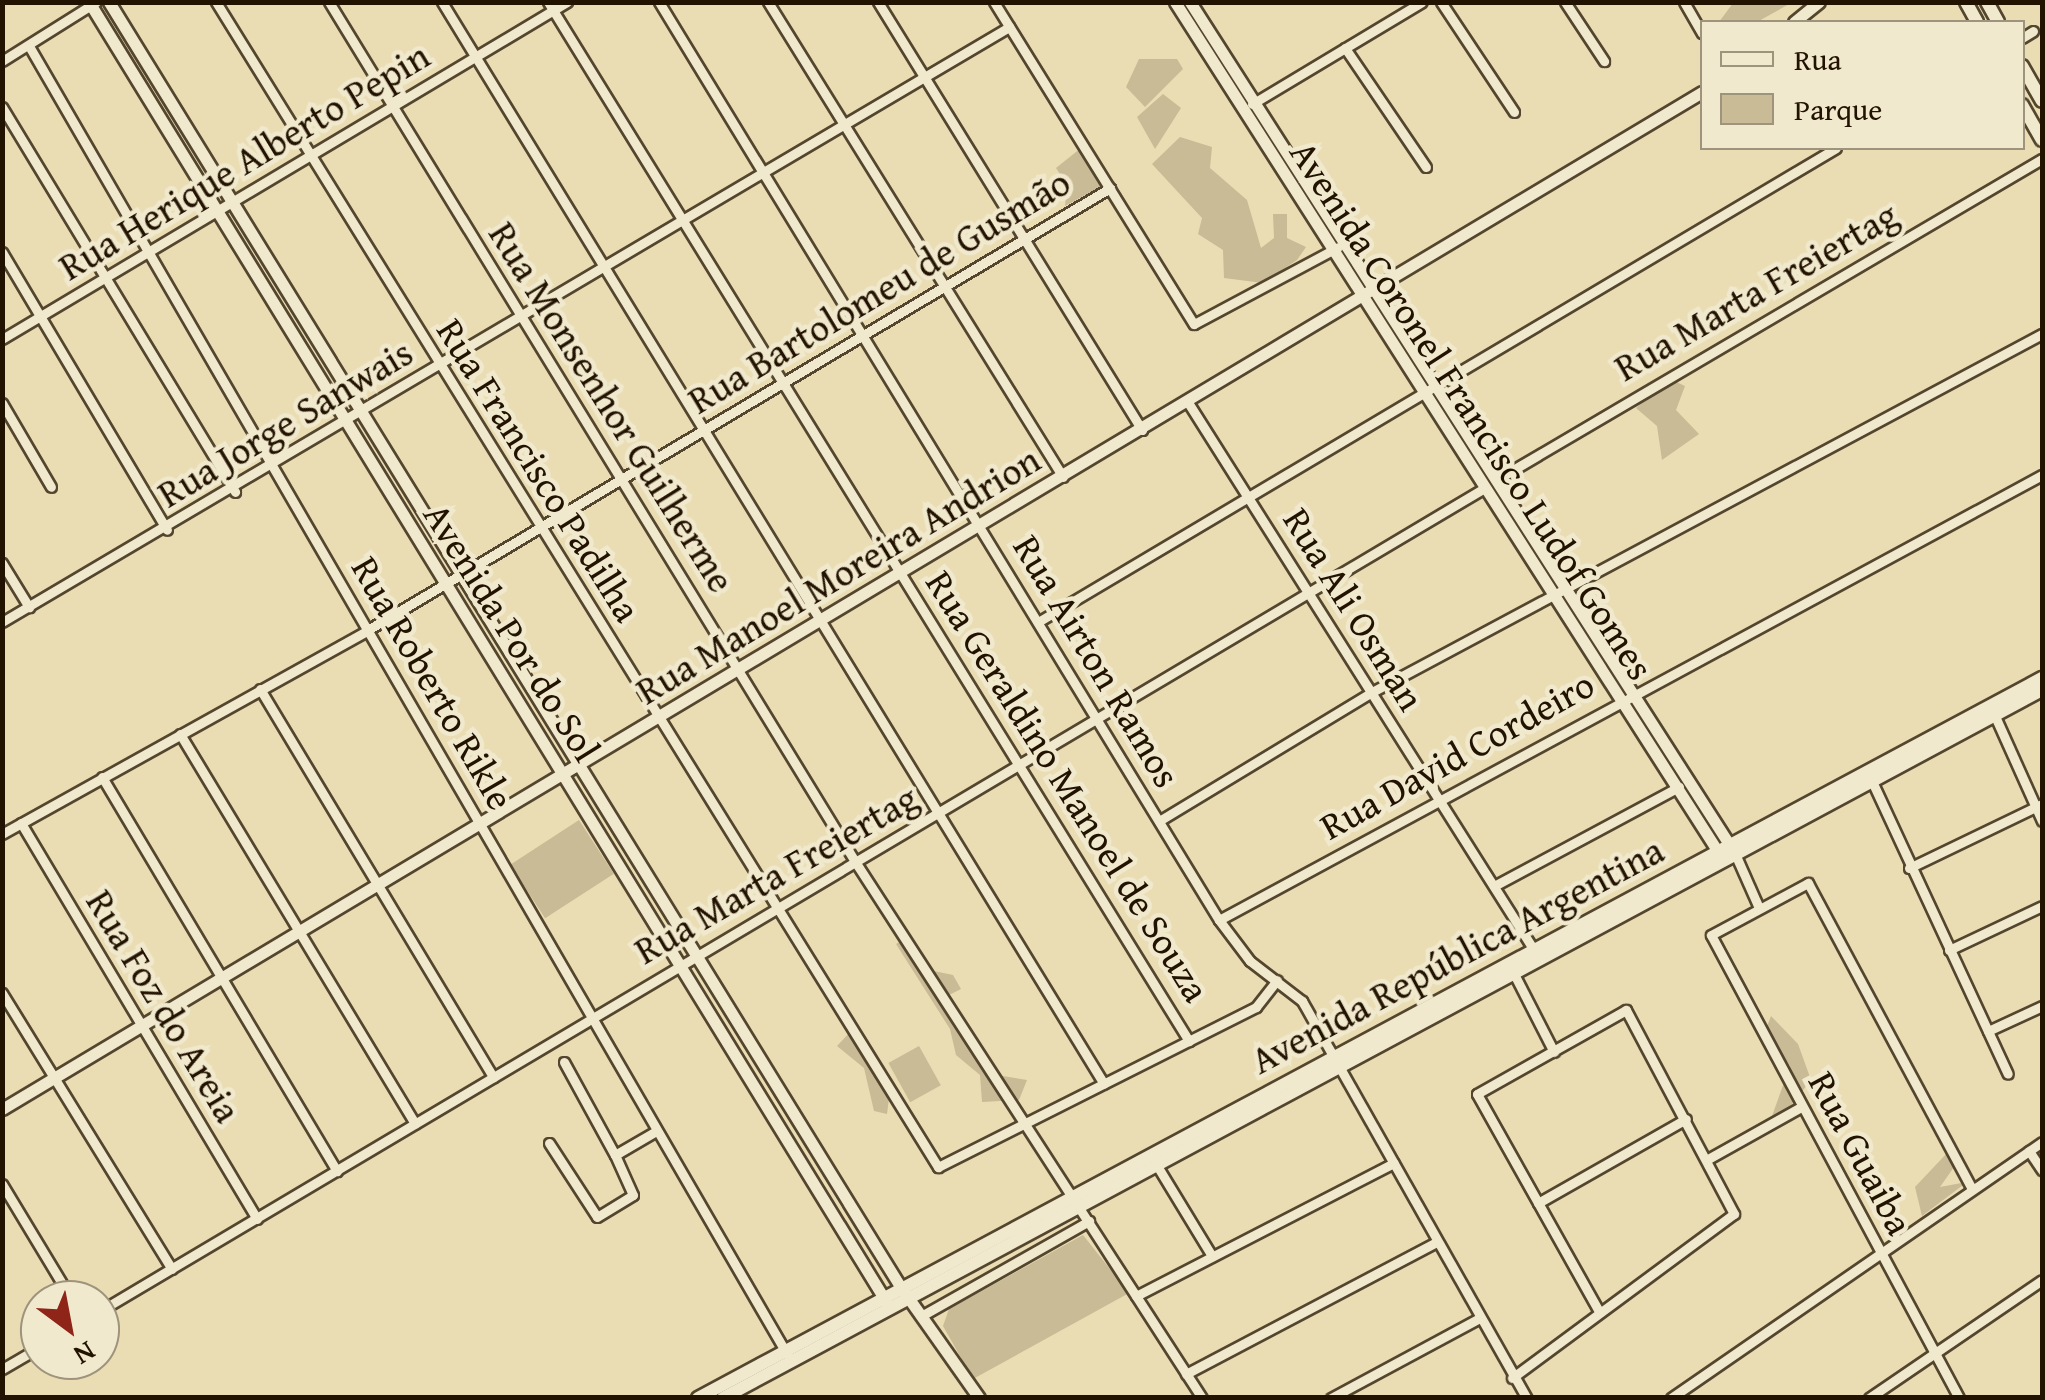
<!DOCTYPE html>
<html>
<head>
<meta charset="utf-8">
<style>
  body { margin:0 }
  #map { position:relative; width:2045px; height:1400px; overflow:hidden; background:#eaddb3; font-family:"Gentium Book Plus",serif }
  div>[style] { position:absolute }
  .green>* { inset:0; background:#c8bb95; transform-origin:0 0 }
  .roads { filter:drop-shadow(2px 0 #54462e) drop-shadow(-2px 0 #54462e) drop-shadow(0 2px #54462e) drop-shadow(0 -2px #54462e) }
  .minor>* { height:9px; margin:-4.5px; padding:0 4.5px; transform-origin:4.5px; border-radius:4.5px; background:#f1e9ce }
  .tertiary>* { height:11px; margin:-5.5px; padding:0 5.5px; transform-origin:5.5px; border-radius:5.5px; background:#f1e9ce }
  .secondary>* { height:12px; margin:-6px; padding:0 6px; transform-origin:6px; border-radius:6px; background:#f1e9ce }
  span { translate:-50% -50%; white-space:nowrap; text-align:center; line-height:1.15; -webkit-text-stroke:9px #f1e9ce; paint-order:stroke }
  .street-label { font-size:38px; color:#221301 }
  .frame { position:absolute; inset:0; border:5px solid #221301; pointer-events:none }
  .legend { position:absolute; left:1700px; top:20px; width:325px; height:130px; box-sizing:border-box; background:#f1e9ce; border:2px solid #9e937c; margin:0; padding:12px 18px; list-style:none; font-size:30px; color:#221301 }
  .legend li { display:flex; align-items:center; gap:20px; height:50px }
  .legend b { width:50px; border:2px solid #9e937c }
  .north { position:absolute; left:20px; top:1280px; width:100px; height:100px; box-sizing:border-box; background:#f1e9ce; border:2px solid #9e937c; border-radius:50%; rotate:148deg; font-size:28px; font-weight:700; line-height:40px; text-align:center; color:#221301 }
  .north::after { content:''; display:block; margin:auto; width:35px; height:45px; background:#8f2418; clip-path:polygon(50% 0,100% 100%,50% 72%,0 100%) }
</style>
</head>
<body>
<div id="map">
  <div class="green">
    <i style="clip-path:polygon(1733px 3px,1733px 2px,1791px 3px,1757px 22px,1719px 22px)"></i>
    <i style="clip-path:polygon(1139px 59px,1177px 59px,1183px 69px,1145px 107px,1126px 87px)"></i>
    <i style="clip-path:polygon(1163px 94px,1181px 108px,1155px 149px,1137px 117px)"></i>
    <i style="clip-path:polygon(1180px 137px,1212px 147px,1210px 168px,1247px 200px,1261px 248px,1274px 238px,1273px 214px,1287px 214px,1287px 238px,1306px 247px,1297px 260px,1263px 283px,1224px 278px,1223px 250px,1198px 234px,1202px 218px,1152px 164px)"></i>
    <i style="clip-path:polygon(1081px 148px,1104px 185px,1065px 206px,1067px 185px,1056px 168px)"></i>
    <i style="clip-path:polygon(1670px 379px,1685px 386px,1676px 410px,1699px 434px,1662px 460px,1657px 426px,1636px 408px)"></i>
    <i style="left:579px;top:820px;width:64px;height:82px;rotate:57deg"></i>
    <i style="clip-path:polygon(909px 936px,929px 970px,953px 975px,961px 989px,949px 995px,997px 1075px,1027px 1080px,1019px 1100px,982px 1102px,980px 1075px,956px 1055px,950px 1029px,896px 944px)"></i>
    <i style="clip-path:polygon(1771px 1016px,1798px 1044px,1811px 1080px,1782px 1117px,1772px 1116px,1790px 1066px,1764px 1034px)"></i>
    <i style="clip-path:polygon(853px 1029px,891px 1083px,887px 1114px,874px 1111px,864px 1068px,837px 1046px)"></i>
    <i style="left:919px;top:1046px;width:45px;height:35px;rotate:61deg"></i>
    <i style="clip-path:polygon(1948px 1152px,1954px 1167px,1940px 1187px,1967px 1182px,1922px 1216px,1915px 1187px)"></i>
    <i style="clip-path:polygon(1083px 1235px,1129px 1293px,973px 1379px,943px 1326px,949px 1309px)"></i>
  </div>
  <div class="roads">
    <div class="minor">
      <i style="left:216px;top:2px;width:1371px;rotate:58.21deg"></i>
      <i style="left:938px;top:1167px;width:356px;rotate:-26.7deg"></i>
      <i style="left:1256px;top:1007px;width:34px;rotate:-52deg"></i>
      <i style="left:329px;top:2px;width:1009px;rotate:58.53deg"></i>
      <i style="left:856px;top:863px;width:637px;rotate:57.11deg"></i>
      <i style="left:442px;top:2px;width:1268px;rotate:58.54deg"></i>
      <i style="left:548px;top:2px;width:1221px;rotate:58.33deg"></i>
      <i style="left:659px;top:2px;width:1075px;rotate:58.62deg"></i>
      <i style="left:1219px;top:920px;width:51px;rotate:52.9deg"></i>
      <i style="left:1250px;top:961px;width:66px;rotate:37.6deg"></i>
      <i style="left:1302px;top:1001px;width:456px;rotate:60.5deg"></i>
      <i style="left:768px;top:2px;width:559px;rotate:58.16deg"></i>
      <i style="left:878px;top:2px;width:503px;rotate:58.33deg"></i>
      <i style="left:994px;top:2px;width:379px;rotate:58.2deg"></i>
      <i style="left:1194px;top:324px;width:163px;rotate:-28.1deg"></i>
      <i style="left:1441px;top:2px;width:132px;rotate:56.4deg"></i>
      <i style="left:1565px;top:2px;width:71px;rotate:56.5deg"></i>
      <i style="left:1684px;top:2px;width:36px;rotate:60deg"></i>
      <i style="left:2022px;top:38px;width:13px;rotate:-32deg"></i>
      <i style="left:29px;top:46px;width:1512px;rotate:59.91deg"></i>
      <i style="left:1345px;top:48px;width:144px;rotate:55.8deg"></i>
      <i style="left:2px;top:61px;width:111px;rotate:-32.1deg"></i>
      <i style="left:1252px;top:104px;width:198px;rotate:-31deg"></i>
      <i style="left:2px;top:107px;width:450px;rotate:58.8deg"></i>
      <i style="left:2px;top:252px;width:323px;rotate:59.3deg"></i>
      <i style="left:2px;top:339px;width:658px;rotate:-30.81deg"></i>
      <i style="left:2px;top:403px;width:97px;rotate:59.7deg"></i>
      <i style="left:1189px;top:404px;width:652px;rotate:57.72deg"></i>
      <i style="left:1501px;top:477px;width:628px;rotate:-30.45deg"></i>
      <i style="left:2px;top:563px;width:52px;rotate:58.5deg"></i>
      <i style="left:2px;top:622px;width:1170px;rotate:-30.58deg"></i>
      <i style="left:1038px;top:622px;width:928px;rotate:-30.71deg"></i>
      <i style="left:260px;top:689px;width:453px;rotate:59deg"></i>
      <i style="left:1994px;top:714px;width:117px;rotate:65.8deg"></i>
      <i style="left:180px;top:734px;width:455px;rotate:58.9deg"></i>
      <i style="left:102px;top:777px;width:459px;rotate:59.2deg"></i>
      <i style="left:1870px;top:777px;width:327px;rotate:65.1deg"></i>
      <i style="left:1159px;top:821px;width:249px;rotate:-31.2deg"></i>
      <i style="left:1372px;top:692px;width:760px;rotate:-28.12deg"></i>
      <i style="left:21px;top:823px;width:461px;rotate:59.2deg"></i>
      <i style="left:2px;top:834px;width:417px;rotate:-29.1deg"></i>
      <i style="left:366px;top:631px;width:866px;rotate:-30.77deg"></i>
      <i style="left:1736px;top:856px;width:57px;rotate:66.1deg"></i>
      <i style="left:1909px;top:868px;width:148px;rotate:-25.7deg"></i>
      <i style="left:1494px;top:886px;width:210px;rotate:-28.2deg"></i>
      <i style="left:1219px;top:920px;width:936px;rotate:-28.4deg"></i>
      <i style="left:1949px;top:950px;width:103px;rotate:-25.3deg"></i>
      <i style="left:1512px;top:970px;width:92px;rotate:62.9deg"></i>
      <i style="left:2px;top:993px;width:324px;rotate:58.4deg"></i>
      <i style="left:1988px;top:1031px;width:60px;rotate:-24.8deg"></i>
      <i style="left:564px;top:1062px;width:106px;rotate:61.3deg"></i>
      <i style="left:549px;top:1143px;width:88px;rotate:57deg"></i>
      <i style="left:597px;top:1217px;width:42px;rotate:-31.4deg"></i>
      <i style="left:633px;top:1195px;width:44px;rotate:-114.2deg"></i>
      <i style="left:615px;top:1155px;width:48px;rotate:-30.3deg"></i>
      <i style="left:2029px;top:1151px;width:23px;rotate:56deg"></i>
      <i style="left:1708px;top:1159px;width:107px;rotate:-29.2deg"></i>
      <i style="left:1156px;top:1164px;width:108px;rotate:58.7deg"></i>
      <i style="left:2px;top:1184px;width:135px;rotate:58.9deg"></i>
      <i style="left:1538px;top:1203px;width:170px;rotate:-29.6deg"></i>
      <i style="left:1136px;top:1296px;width:290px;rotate:-27.3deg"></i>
      <i style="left:100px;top:1311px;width:1609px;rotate:-30.73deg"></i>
      <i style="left:923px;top:1315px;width:191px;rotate:-29.5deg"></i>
      <i style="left:2px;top:1369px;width:44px;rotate:-30.1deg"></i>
      <i style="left:1186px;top:1374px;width:283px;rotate:-27.8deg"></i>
      <i style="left:1512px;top:1378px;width:276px;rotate:-36.5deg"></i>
      <i style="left:1734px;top:1214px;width:231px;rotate:-117.9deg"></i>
      <i style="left:1626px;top:1010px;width:171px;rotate:150.6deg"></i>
      <i style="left:1477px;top:1094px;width:248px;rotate:60.7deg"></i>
      <i style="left:1331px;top:1398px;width:167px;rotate:-28.3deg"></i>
      <i style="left:1671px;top:1398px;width:451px;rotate:-34.6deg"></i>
      <i style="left:1869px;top:1398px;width:209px;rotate:-34.3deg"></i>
      <i style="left:1959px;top:1398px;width:525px;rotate:-118.18deg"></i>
      <i style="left:1711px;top:935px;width:110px;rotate:-28.2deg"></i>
      <i style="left:1808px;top:883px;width:347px;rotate:61.8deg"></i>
    </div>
    <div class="tertiary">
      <i style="left:89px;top:2px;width:1526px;rotate:58.48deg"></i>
      <i style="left:109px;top:2px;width:1508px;rotate:58.37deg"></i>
      <i style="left:900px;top:1286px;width:137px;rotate:54.8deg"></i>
      <i style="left:1175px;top:2px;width:1016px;rotate:57.42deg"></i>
      <i style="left:1190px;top:2px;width:1006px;rotate:57.38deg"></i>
      <i style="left:1794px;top:22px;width:32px;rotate:-39deg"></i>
      <i style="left:2px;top:1109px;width:1981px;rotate:-30.89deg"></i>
    </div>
    <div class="secondary">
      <i style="left:1966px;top:2px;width:23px;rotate:61deg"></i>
      <i style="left:1987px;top:2px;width:23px;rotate:61deg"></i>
      <i style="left:2022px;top:66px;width:40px;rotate:60.3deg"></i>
      <i style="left:2022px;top:105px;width:40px;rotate:60.3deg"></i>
      <i style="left:698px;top:1398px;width:1525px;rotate:-28.18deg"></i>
      <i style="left:723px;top:1398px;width:1497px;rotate:-28.23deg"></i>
    </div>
  </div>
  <div class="street-label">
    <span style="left:244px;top:161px;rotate:-31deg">Rua Herique Alberto Pepin</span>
    <span style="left:879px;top:291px;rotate:-31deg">Rua Bartolomeu de Gusmão</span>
    <span style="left:1756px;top:291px;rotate:-30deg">Rua Marta Freiertag</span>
    <span style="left:612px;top:407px;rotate:58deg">Rua Monsenhor Guilherme</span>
    <span style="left:1472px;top:410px;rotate:57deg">Avenida Coronel Francisco Ludof Gomes</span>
    <span style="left:285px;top:423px;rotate:-31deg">Rua Jorge Sanwais</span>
    <span style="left:539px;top:470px;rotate:58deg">Rua Francisco Padilha</span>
    <span style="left:838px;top:575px;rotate:-31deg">Rua Manoel Moreira Andrion</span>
    <span style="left:1354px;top:609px;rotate:58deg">Rua Ali Osman</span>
    <span style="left:512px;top:632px;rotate:58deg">Avenida Por do Sol</span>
    <span style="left:1097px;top:661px;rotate:59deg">Rua Airton Ramos</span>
    <span style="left:433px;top:683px;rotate:60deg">Rua Roberto Rikle</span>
    <span style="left:1457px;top:755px;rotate:-29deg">Rua David Cordeiro</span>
    <span style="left:1068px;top:786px;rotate:58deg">Rua Geraldino Manoel de Souza</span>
    <span style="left:776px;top:874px;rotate:-30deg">Rua Marta Freiertag</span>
    <span style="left:1457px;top:955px;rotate:-28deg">Avenida República Argentina</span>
    <span style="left:164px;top:1006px;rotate:59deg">Rua Foz do Areia</span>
    <span style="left:1861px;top:1153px;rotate:62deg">Rua Guaiba</span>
  </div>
  <div class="frame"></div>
  <ul class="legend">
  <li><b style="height:12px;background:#f1e9ce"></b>Rua</li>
  <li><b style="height:28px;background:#c8bb95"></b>Parque</li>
  </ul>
  <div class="north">N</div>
</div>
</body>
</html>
